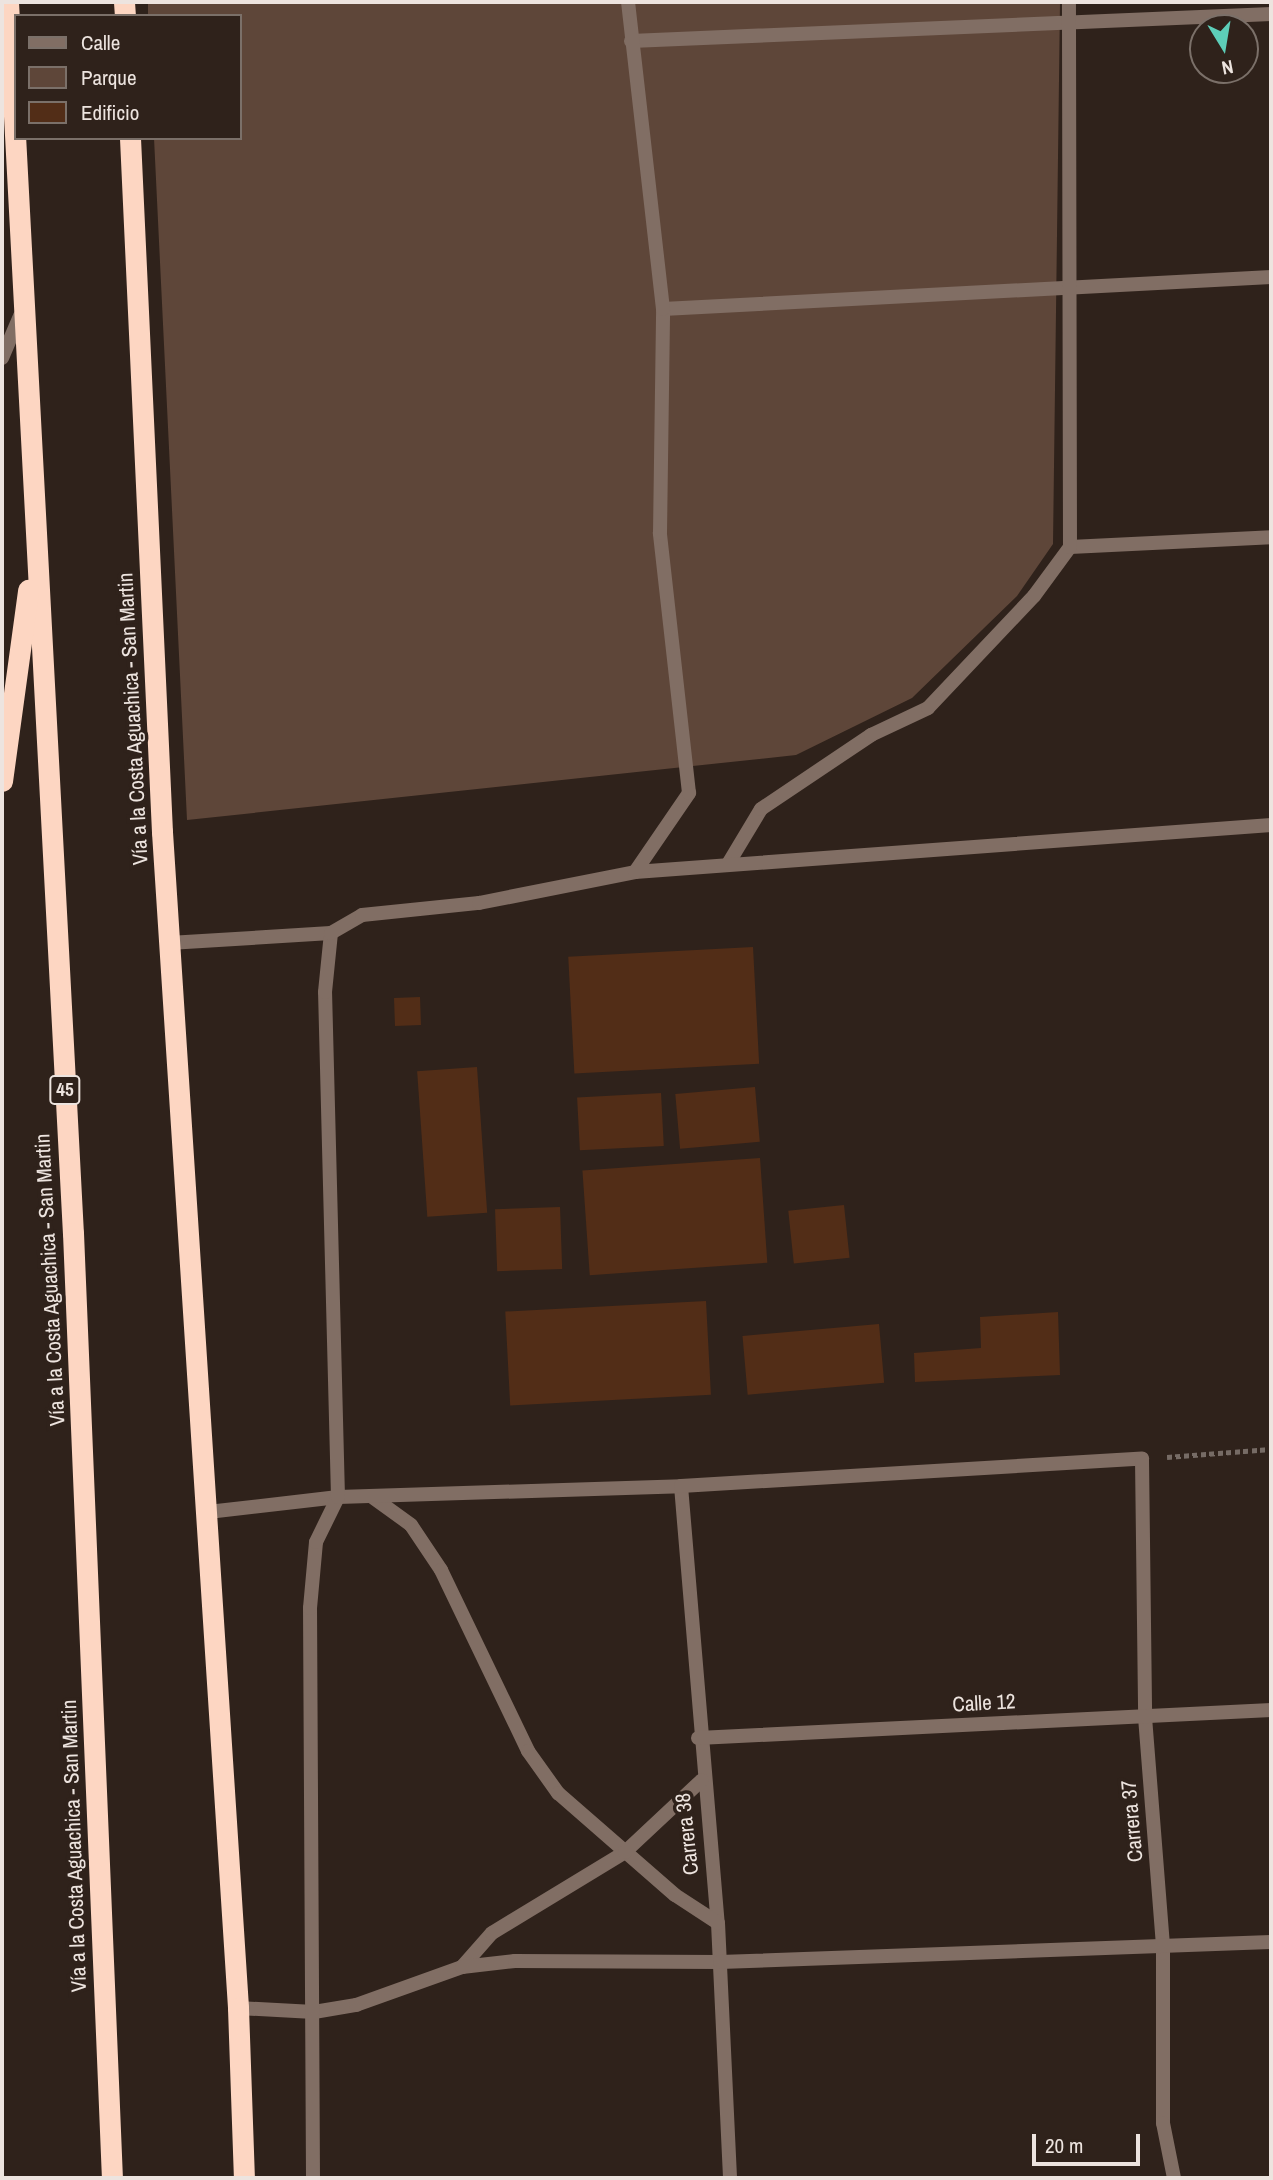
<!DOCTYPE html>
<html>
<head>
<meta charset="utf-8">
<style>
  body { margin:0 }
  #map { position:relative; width:1273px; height:2180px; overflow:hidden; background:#2f221b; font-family:"Archivo Narrow",sans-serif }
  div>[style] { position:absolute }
  .green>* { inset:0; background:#5e4639 }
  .building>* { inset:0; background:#522d17; transform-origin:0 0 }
  .path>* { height:4.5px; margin-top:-2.25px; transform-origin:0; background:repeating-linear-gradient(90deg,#766b65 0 5px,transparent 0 8.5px) }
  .lane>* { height:14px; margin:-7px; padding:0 7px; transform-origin:7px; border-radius:7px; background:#816e64 }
  .street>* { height:14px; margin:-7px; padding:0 7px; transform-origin:7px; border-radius:7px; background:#816e64 }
  .highway>* { height:21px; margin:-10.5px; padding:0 10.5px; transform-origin:10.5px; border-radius:10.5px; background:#fdd6c2 }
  span { translate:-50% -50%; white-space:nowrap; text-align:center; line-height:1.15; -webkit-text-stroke:7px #2f221b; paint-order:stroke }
  .shield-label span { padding:2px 5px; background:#2f221b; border:2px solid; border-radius:5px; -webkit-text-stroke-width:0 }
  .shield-label { font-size:19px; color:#ede4df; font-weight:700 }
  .street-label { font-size:21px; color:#ede4df }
  .frame { position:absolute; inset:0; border:4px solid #ede4df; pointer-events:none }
  .legend { position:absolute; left:14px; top:14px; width:228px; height:126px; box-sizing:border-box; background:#2f221b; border:2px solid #7b7069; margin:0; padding:9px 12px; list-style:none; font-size:21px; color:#ede4df }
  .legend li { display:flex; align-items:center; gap:14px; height:35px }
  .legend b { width:35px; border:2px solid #7b7069 }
  .north { position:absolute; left:1189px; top:14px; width:70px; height:70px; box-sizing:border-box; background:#2f221b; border:2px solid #7b7069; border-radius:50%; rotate:169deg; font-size:19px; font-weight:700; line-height:28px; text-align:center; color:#ede4df }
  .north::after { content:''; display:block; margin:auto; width:24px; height:32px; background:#5dceb9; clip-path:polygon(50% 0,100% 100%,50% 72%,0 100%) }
  .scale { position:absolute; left:1032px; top:2134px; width:108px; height:32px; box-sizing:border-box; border:4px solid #ede4df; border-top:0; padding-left:9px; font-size:21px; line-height:24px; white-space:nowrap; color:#ede4df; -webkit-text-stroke:5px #2f221b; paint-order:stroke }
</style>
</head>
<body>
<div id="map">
  <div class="green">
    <i style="clip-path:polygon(148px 2px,1060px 2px,1053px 544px,1017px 596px,912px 698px,796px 755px,187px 820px,154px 138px,240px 138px,240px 16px,148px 16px)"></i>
  </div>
  <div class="building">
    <i style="left:753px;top:947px;width:117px;height:185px;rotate:87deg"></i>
    <i style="left:420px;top:997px;width:28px;height:26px;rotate:88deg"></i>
    <i style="left:477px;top:1067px;width:146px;height:60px;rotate:86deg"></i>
    <i style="left:755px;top:1087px;width:55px;height:80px;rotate:85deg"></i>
    <i style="left:661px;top:1093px;width:53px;height:84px;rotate:87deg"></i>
    <i style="left:760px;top:1158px;width:105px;height:178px;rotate:86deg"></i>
    <i style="left:844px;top:1205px;width:53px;height:56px;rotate:84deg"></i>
    <i style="left:560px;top:1207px;width:62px;height:65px;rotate:88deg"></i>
    <i style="left:706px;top:1301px;width:94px;height:201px;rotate:87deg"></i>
    <i style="clip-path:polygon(1058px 1312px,1060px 1375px,915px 1382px,914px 1353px,981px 1348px,980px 1317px)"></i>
    <i style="left:879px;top:1324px;width:59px;height:137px;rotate:85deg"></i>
  </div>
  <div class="path">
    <i style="left:1167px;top:1457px;width:104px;rotate:-4.4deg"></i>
  </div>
  <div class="lane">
    <i style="left:2px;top:358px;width:46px;rotate:-66.8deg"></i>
  </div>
  <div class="street">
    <i style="left:631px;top:41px;width:641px;rotate:-2.42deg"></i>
    <i style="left:663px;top:309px;width:609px;rotate:-3.01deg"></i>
    <i style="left:1070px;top:547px;width:201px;rotate:-2.8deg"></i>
    <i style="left:728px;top:864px;width:64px;rotate:-59deg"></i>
    <i style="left:761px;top:809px;width:133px;rotate:-33.9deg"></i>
    <i style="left:871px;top:735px;width:63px;rotate:-25.3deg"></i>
    <i style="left:928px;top:708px;width:154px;rotate:-46.6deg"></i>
    <i style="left:1034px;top:596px;width:61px;rotate:-53.7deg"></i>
    <i style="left:1070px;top:547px;width:545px;rotate:-90.11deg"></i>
    <i style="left:635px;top:872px;width:638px;rotate:-4.23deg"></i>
    <i style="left:169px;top:943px;width:162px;rotate:-3.5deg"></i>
    <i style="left:681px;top:1486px;width:439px;rotate:85.2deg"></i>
    <i style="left:718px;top:1923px;width:255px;rotate:87.3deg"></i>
    <i style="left:371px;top:1496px;width:49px;rotate:35.9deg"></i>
    <i style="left:411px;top:1525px;width:54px;rotate:56.3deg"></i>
    <i style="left:441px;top:1570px;width:201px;rotate:64.3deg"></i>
    <i style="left:528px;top:1751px;width:52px;rotate:54.5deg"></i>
    <i style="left:558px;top:1793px;width:155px;rotate:41.1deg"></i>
    <i style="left:675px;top:1895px;width:51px;rotate:33.1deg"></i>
    <i style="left:208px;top:1512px;width:131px;rotate:-6.6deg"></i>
    <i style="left:338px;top:1497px;width:343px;rotate:-1.8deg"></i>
    <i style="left:681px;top:1486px;width:462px;rotate:-3.4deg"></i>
    <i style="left:1142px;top:1459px;width:258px;rotate:89.3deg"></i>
    <i style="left:1145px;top:1717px;width:232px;rotate:85.5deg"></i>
    <i style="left:1163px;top:1948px;width:175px;rotate:90deg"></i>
    <i style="left:1163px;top:2123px;width:56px;rotate:78.7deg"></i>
    <i style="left:698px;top:1738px;width:574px;rotate:-2.8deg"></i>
    <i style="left:462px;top:1967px;width:45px;rotate:-48.6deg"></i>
    <i style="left:492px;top:1933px;width:156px;rotate:-31.3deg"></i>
    <i style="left:625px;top:1852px;width:105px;rotate:-43.1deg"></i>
    <i style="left:238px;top:2008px;width:76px;rotate:3deg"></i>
    <i style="left:314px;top:2012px;width:43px;rotate:-9.5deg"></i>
    <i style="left:356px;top:2005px;width:113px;rotate:-19.7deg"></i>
    <i style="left:462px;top:1967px;width:53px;rotate:-6.5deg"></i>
    <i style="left:515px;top:1961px;width:205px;rotate:0.3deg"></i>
    <i style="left:720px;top:1962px;width:551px;rotate:-2.08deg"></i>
    <i style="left:313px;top:2178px;width:570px;rotate:-90.3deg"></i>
    <i style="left:310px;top:1608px;width:66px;rotate:-84.8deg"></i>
    <i style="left:316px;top:1542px;width:50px;rotate:-63.9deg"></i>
    <i style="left:338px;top:1497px;width:505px;rotate:-91.47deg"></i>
    <i style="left:325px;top:992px;width:59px;rotate:-84.2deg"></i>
    <i style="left:331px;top:933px;width:36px;rotate:-30deg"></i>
    <i style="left:362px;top:915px;width:118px;rotate:-5.9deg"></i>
    <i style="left:479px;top:903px;width:159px;rotate:-11.2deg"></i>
    <i style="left:635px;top:872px;width:96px;rotate:-55.6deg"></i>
    <i style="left:689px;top:793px;width:262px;rotate:-96.4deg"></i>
    <i style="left:660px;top:533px;width:224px;rotate:-89.2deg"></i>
    <i style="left:663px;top:309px;width:309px;rotate:-96.5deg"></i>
  </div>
  <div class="highway">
    <i style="left:8px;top:2px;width:1233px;rotate:86.98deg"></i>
    <i style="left:73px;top:1233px;width:946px;rotate:87.64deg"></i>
    <i style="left:124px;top:2px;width:14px;rotate:86deg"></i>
    <i style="left:130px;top:138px;width:695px;rotate:87.36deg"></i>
    <i style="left:162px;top:832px;width:1178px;rotate:86.3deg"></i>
    <i style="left:238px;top:2008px;width:170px;rotate:88deg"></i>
    <i style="left:2px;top:781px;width:193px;rotate:-82.2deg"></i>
  </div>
  <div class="shield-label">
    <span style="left:65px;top:1090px">45</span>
  </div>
  <div class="street-label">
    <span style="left:133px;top:719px;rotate:-93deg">Vía a la Costa Aguachica - San Martin</span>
    <span style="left:50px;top:1280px;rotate:-93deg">Vía a la Costa Aguachica - San Martin</span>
    <span style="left:984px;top:1703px;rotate:-3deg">Calle 12</span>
    <span style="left:1132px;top:1821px;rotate:-95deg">Carrera 37</span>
    <span style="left:687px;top:1834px;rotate:-96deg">Carrera 38</span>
    <span style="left:74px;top:1846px;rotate:-92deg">Vía a la Costa Aguachica - San Martin</span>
  </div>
  <div class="frame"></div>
  <ul class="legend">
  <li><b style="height:9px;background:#816e64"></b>Calle</li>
  <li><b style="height:19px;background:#5e4639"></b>Parque</li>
  <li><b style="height:19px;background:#522d17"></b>Edificio</li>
  </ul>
  <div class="north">N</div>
  <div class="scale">20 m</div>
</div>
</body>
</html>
